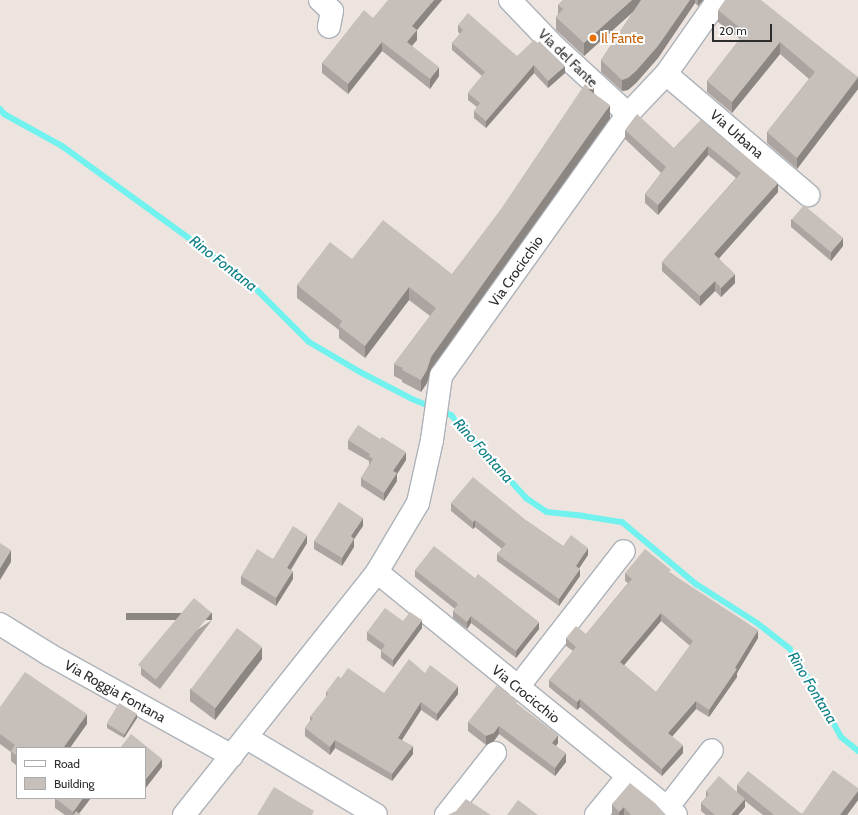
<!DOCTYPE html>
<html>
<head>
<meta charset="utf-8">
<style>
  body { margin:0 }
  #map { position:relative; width:858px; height:815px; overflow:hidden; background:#eee4df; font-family:Cabin,sans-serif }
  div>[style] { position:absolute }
  .stream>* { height:6px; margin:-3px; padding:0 3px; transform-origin:3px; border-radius:3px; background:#71f2ef }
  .roads { filter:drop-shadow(1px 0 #acb2b9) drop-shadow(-1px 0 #acb2b9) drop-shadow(0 1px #acb2b9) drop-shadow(0 -1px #acb2b9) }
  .minor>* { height:22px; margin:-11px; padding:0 11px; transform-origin:11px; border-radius:11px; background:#fff }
  .wall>* { inset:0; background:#aba4a0 }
  .shaded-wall>* { inset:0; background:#8b8682; transform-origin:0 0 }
  .building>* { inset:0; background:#c7bfba; transform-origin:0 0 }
  .dots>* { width:11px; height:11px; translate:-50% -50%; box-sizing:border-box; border:2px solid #fff; border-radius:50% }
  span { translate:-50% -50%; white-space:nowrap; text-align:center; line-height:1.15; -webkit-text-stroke:4px #fff; paint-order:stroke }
  .food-label { font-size:14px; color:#c56008 }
  .left { translate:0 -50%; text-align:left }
  .street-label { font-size:14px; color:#2d2d2d }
  .water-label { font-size:15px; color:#0c7f86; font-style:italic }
  .legend { position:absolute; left:16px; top:747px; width:130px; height:52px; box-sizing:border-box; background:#fff; border:1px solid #ababab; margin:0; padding:5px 7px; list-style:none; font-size:12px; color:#2d2d2d }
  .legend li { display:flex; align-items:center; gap:8px; height:20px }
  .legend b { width:20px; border:1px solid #ababab }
  .scale { position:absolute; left:712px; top:24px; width:60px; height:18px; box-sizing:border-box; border:2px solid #2d2d2d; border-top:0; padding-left:5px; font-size:12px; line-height:14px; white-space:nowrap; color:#2d2d2d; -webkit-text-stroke:3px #fff; paint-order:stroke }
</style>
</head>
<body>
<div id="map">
  <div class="stream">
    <i style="left:0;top:109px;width:6px;rotate:51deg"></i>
    <i style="left:4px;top:114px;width:66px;rotate:28.9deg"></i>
    <i style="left:62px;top:146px;width:230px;rotate:36deg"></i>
    <i style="left:248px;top:281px;width:86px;rotate:45deg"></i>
    <i style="left:309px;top:342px;width:59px;rotate:30.5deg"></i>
    <i style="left:360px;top:372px;width:59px;rotate:27.4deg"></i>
    <i style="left:412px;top:399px;width:42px;rotate:22.3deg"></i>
    <i style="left:451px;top:415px;width:112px;rotate:47.9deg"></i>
    <i style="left:526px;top:498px;width:25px;rotate:34deg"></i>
    <i style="left:547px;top:512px;width:36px;rotate:6deg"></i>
    <i style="left:583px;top:516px;width:39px;rotate:9deg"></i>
    <i style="left:622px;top:522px;width:97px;rotate:40deg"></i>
    <i style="left:696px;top:584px;width:72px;rotate:32.6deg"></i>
    <i style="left:757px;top:623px;width:42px;rotate:38.2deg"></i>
    <i style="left:790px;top:649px;width:44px;rotate:58.1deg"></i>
    <i style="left:813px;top:686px;width:58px;rotate:61.2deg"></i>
    <i style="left:841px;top:737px;width:22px;rotate:39deg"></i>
  </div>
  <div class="roads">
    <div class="minor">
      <i style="left:320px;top:0;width:16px;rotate:43deg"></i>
      <i style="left:332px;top:11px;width:16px;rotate:101deg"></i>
      <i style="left:510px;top:0;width:64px;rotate:46.3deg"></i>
      <i style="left:554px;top:46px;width:100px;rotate:42.6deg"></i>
      <i style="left:666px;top:74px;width:187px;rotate:40.4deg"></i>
      <i style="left:377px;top:572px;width:385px;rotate:39.1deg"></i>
      <i style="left:0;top:624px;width:59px;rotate:31.8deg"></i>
      <i style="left:50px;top:655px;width:208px;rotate:29deg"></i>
      <i style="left:518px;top:687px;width:172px;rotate:-52.1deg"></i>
      <i style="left:247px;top:738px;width:150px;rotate:30.8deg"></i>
      <i style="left:667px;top:808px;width:73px;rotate:-52.2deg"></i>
      <i style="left:184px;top:815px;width:310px;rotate:-51.5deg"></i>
      <i style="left:377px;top:572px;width:80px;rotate:-59.3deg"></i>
      <i style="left:418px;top:503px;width:65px;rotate:-77.5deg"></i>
      <i style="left:432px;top:440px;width:65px;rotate:-82deg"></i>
      <i style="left:441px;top:376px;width:322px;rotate:-54.5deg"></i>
      <i style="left:628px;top:114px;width:55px;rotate:-46.5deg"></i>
      <i style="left:666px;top:74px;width:90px;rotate:-54.9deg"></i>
      <i style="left:446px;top:815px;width:79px;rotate:-51.7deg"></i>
      <i style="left:596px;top:815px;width:50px;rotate:-50.6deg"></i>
    </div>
  </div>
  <div class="wall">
    <i style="clip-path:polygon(442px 0,417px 30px,417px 40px,412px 46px,439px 76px,430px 89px,382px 51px,348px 94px,322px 73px,322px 63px,373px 18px)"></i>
    <i style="clip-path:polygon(563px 0,703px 0,698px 6px,695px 3px,658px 58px,636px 83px,628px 90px,622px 91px,601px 72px,601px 60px,633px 12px,584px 56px,556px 30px,556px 17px,558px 14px,558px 5px)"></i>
    <i style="clip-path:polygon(718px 10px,858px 77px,858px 89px,797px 169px,767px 143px,767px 132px,809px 79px,780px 54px,732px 113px,707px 92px,707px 81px,740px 39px,718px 22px)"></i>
    <i style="clip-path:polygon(458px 25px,517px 56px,565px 73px,548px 88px,534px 73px,486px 128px,474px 118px,474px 111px,477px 107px,468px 100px,468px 93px,482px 76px,452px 50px,452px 43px,460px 34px,458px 32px)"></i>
    <i style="clip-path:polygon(594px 93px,610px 118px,431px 369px,427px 383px,421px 392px,402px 382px,402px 380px,394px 376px,394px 364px,430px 316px,409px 300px,365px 358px,339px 338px,339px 330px,297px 298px,297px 285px,352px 259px,452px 274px)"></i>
    <i style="clip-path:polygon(701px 120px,778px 192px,719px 258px,735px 283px,721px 297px,715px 291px,700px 306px,662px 271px,662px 262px,736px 178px,708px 155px,658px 215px,645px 203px,645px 194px,661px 173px,625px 139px,625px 130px,674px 148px)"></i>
    <i style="clip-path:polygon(791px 219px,843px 246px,831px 261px,791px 227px)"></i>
    <i style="clip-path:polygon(348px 440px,406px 460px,397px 474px,397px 481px,384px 501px,361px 486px,361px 478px,369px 465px,369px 461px,348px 449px)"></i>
    <i style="clip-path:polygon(451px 503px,527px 521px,563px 546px,588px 555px,579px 568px,580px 576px,559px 606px,497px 561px,497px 554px,502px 549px,475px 527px,473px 529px,451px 511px)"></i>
    <i style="clip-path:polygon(363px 526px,354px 539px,354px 547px,342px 566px,314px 549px,314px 541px)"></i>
    <i style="clip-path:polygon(307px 543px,291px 570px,293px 579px,276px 606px,241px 584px,241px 576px,273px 559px)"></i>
    <i style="clip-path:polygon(415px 570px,539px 629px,516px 658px,471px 623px,467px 629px,453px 618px,453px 611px,455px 609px,415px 577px)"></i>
    <i style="clip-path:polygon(evenodd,625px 573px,671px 573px,758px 638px,737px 673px,737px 677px,709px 717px,696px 709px,672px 737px,683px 753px,662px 776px,580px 707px,577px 710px,549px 687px,549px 680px,573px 651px,566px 646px,566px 638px,586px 634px,628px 583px,625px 581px,625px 573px,661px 621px,690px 646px,656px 692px,624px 665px,661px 621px)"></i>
    <i style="clip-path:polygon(212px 620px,160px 689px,141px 675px,141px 667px)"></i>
    <i style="clip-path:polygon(403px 621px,422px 628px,393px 667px,381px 658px,381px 650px,367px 640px,367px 632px)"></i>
    <i style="clip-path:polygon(262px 659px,215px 720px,190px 701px,190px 689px)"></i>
    <i style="clip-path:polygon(425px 673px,458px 694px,437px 721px,421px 710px,402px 740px,413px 754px,392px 781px,335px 748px,330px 755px,305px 736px,305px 728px,310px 721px,310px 717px,326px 697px,326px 692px,341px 678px,384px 693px)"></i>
    <i style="clip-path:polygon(518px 705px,558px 743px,556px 746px,566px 762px,555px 776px,499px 734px,494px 741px,486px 745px,468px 731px,468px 722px)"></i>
    <i style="clip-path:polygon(0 707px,87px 724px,17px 748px,17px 766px,11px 761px,11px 752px,0 744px)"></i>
    <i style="clip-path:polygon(137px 718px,124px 738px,107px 728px,107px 724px)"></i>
    <i style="clip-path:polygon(737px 785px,802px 814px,858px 788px,858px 800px,847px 815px,763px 815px,745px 801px,745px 807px,738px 815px,706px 815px,701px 811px,701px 803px,706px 797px,706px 791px,737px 792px)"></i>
    <i style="clip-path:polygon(55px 798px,79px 814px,81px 815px,65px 815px,55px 808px)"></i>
    <i style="clip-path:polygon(612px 804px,666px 815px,612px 815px)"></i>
  </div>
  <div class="shaded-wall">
    <i style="clip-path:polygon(434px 0,442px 0,412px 36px,412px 26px)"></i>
    <i style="clip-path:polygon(632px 0,646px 0,584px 56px,584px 43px)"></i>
    <i style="clip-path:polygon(690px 0,695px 0,695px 3px,658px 58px,636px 83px,628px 90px,622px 91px,622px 80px)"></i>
    <i style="clip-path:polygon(698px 0,703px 0,698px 6px)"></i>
    <i style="clip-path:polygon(417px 30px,417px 40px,407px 51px,407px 42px)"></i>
    <i style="clip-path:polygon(382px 42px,382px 51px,348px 94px,348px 84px)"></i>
    <i style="clip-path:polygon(780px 42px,780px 54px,732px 113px,732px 102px)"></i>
    <i style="clip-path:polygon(534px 65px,534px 73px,486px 128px,486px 121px)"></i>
    <i style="clip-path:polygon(565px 66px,565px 73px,548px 88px,548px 81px)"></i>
    <i style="clip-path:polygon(439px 67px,439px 76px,430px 89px,430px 79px)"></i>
    <i style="clip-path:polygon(858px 78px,858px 89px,797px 169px,797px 158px)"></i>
    <i style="clip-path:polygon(594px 88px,594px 100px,588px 89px)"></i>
    <i style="clip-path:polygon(610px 105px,610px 118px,431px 369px,427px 383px,421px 392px,421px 380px,431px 357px)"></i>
    <i style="clip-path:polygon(708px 146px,708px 155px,658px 215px,658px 205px)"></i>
    <i style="clip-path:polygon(778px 183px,778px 192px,714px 264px,714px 254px)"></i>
    <i style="clip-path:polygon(843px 238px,843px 246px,831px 261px,831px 253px)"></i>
    <i style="clip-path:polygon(735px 274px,735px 283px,721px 297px,721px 288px)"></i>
    <i style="clip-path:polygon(715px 281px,715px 291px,700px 306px,700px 296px)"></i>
    <i style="clip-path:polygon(409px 287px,409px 300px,365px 358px,365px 346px)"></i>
    <i style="clip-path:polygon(406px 452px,406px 460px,397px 474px,397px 481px,384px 501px,384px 493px,393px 471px)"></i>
    <i style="clip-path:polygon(363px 518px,363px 526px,354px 539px,354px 547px,342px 566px,342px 558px,351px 536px)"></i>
    <i style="clip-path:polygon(475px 520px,475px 527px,473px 529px,473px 522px)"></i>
    <i style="clip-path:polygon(307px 535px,307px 543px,287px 575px,287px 568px)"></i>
    <i style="clip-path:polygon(588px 548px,588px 555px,576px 573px,576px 566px)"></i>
    <i style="clip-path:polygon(11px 550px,11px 562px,0 580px,0 568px)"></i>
    <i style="clip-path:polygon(580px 569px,580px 576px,559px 606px,559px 599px)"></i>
    <i style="clip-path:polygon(293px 571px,293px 579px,276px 606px,276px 598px)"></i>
    <i style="left:212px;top:613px;width:7px;height:86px;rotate:90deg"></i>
    <i style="clip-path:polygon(661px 613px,661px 621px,620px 670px,620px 662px)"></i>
    <i style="clip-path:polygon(471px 616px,471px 623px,467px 629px,467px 622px)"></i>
    <i style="clip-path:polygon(422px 620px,422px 628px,393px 667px,393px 660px)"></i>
    <i style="clip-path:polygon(539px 622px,539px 629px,516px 658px,516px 651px)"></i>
    <i style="clip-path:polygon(758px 630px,758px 638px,737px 673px,737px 677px,709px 717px,709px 710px)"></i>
    <i style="clip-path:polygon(262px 647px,262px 659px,215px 720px,215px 707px)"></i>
    <i style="clip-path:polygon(458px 686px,458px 694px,437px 721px,437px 714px)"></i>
    <i style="clip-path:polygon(580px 699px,580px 707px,577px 710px,577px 702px)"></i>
    <i style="clip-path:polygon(696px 701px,696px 709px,668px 741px,668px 733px)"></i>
    <i style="clip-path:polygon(421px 702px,421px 710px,398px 746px,398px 738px)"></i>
    <i style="clip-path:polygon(87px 714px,87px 724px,70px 748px,63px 748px)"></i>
    <i style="clip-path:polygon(137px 714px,137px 718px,124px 738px,124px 734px)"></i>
    <i style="clip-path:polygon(499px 726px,499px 734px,494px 741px,486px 745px,486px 736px)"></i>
    <i style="clip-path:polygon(558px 735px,558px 743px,552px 751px,552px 743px)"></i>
    <i style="clip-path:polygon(335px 740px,335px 748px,330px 755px,330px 747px)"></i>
    <i style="clip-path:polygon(683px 745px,683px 753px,662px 776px,662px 769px)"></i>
    <i style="clip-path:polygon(413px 746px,413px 754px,392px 781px,392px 774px)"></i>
    <i style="clip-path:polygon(566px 753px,566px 762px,555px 776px,555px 768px)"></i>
    <i style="clip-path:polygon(162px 759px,162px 767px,145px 789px,145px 780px)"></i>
    <i style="clip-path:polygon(858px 791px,858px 800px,847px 815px,840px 815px)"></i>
    <i style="clip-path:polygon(83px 798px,91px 798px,78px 815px,73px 815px,73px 812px)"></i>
    <i style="clip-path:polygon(745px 799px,745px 807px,738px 815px,731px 815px)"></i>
    <i style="clip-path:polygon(624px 807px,624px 815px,619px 815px,619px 812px)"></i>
  </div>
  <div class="building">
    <i style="clip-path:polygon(388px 0,434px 0,412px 26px,417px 30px,407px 42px,439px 67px,430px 79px,382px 42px,348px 84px,322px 63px,364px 10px,373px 18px)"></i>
    <i style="clip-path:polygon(563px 0,632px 0,584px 43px,556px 17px,563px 9px,558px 5px)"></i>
    <i style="clip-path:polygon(641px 0,690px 0,658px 46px,636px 71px,628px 78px,622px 80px,601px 60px)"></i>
    <i style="clip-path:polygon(725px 0,761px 0,858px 77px,797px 158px,767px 132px,815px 72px,780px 42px,732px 102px,707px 81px,745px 32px,718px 10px)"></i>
    <i style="clip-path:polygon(468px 13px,517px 56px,534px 40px,538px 43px,539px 41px,565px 66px,548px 81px,534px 65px,486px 121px,474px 111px,480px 103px,468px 93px,485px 72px,452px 43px,463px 30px,458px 25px)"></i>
    <i style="clip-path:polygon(587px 81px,594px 88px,588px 89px,610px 105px,431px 357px,427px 370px,421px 380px,402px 370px,403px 368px,394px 364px,436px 308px,409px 287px,365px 346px,339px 326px,342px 321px,297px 285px,330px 242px,352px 259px,383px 220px,452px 274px,501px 209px)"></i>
    <i style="clip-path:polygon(637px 114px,674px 148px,701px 120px,778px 183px,714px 254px,735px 274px,721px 288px,715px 281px,700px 296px,662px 262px,741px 173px,708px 146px,658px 205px,645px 194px,666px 167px,625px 130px)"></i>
    <i style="left:804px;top:205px;width:51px;height:19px;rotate:40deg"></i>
    <i style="clip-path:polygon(358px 425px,380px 439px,382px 437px,406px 452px,393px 471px,397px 473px,384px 493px,361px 478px,373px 459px,369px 456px,370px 454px,348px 440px)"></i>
    <i style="clip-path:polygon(473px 477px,527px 521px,563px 546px,571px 535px,588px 548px,576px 566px,580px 569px,559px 599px,497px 554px,506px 544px,475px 520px,473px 522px,451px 503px)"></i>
    <i style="clip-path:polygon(339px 502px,363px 518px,351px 536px,354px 539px,342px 558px,314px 541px)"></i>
    <i style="clip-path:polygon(293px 526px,307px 535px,287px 568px,293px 571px,276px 598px,241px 576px,257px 549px,273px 559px)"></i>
    <i style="clip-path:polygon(0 543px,11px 550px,0 568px)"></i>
    <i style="clip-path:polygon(434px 546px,475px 578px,478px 574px,539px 622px,516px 651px,471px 616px,467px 622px,453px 611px,458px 604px,415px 570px)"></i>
    <i style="clip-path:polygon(evenodd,645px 549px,671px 570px,669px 572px,758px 630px,735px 668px,737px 669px,709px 710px,696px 701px,668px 733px,683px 745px,662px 769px,580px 699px,577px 702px,549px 680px,576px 647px,566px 638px,576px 626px,586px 634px,632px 579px,625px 573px,645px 549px,661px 613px,693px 641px,656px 692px,620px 662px,661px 613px)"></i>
    <i style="left:194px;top:598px;width:23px;height:87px;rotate:40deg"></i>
    <i style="clip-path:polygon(385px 608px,403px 621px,410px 612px,422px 620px,393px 660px,381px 651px,385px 645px,367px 632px)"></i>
    <i style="left:237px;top:628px;width:31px;height:77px;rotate:37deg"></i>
    <i style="clip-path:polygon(409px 659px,425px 673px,430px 665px,458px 686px,437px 714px,421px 702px,398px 738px,413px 746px,392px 774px,335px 740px,330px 747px,305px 728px,313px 718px,310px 717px,328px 694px,326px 692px,338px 676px,341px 678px,348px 668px,384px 693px)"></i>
    <i style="clip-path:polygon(25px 672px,87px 714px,63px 748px,17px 748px,17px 756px,11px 751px,15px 745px,0 734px,0 707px)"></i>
    <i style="clip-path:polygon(497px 685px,518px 701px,516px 703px,558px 735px,552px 743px,566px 753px,555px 768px,499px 726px,494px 733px,486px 736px,468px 722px)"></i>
    <i style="left:119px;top:703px;width:21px;height:24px;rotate:31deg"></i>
    <i style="clip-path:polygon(131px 734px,162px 759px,145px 780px,145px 748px,120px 748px)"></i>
    <i style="clip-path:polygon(833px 770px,858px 788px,858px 791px,840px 815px,774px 815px,737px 785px,748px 771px,802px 814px)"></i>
    <i style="clip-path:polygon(719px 776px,745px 799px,731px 815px,715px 815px,701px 803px,709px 794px,706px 791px)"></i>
    <i style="clip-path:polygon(630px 783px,655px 803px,666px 815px,631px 815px,624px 807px,619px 812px,612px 804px)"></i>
    <i style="clip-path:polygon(274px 787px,314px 811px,312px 815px,257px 815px)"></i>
    <i style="clip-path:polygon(55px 798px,83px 798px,73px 812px)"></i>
    <i style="clip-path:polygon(466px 799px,491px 815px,448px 815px,456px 811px)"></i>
    <i style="clip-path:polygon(518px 800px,538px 815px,507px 815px)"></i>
    <i style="clip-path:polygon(76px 811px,81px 815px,73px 815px)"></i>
  </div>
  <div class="dots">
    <i style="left:593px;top:38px;background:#e8710a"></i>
  </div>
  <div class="food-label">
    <span class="left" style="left:601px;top:38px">Il Fante</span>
  </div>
  <div class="street-label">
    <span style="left:568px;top:58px;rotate:44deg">Via del Fante</span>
    <span style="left:737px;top:134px;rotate:41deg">Via Urbana</span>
    <span style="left:516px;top:271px;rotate:-55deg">Via Crocicchio</span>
    <span style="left:115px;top:691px;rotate:29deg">Via Roggia Fontana</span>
    <span style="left:526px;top:694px;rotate:39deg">Via Crocicchio</span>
  </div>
  <div class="water-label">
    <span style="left:223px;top:264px;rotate:38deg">Rino Fontana</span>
    <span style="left:483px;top:451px;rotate:48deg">Rino Fontana</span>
    <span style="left:812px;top:688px;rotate:59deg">Rino Fontana</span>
  </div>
  <ul class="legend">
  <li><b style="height:5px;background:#fff"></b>Road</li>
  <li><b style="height:11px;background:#c7bfba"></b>Building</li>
  </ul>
  <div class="scale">20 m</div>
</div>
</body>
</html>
